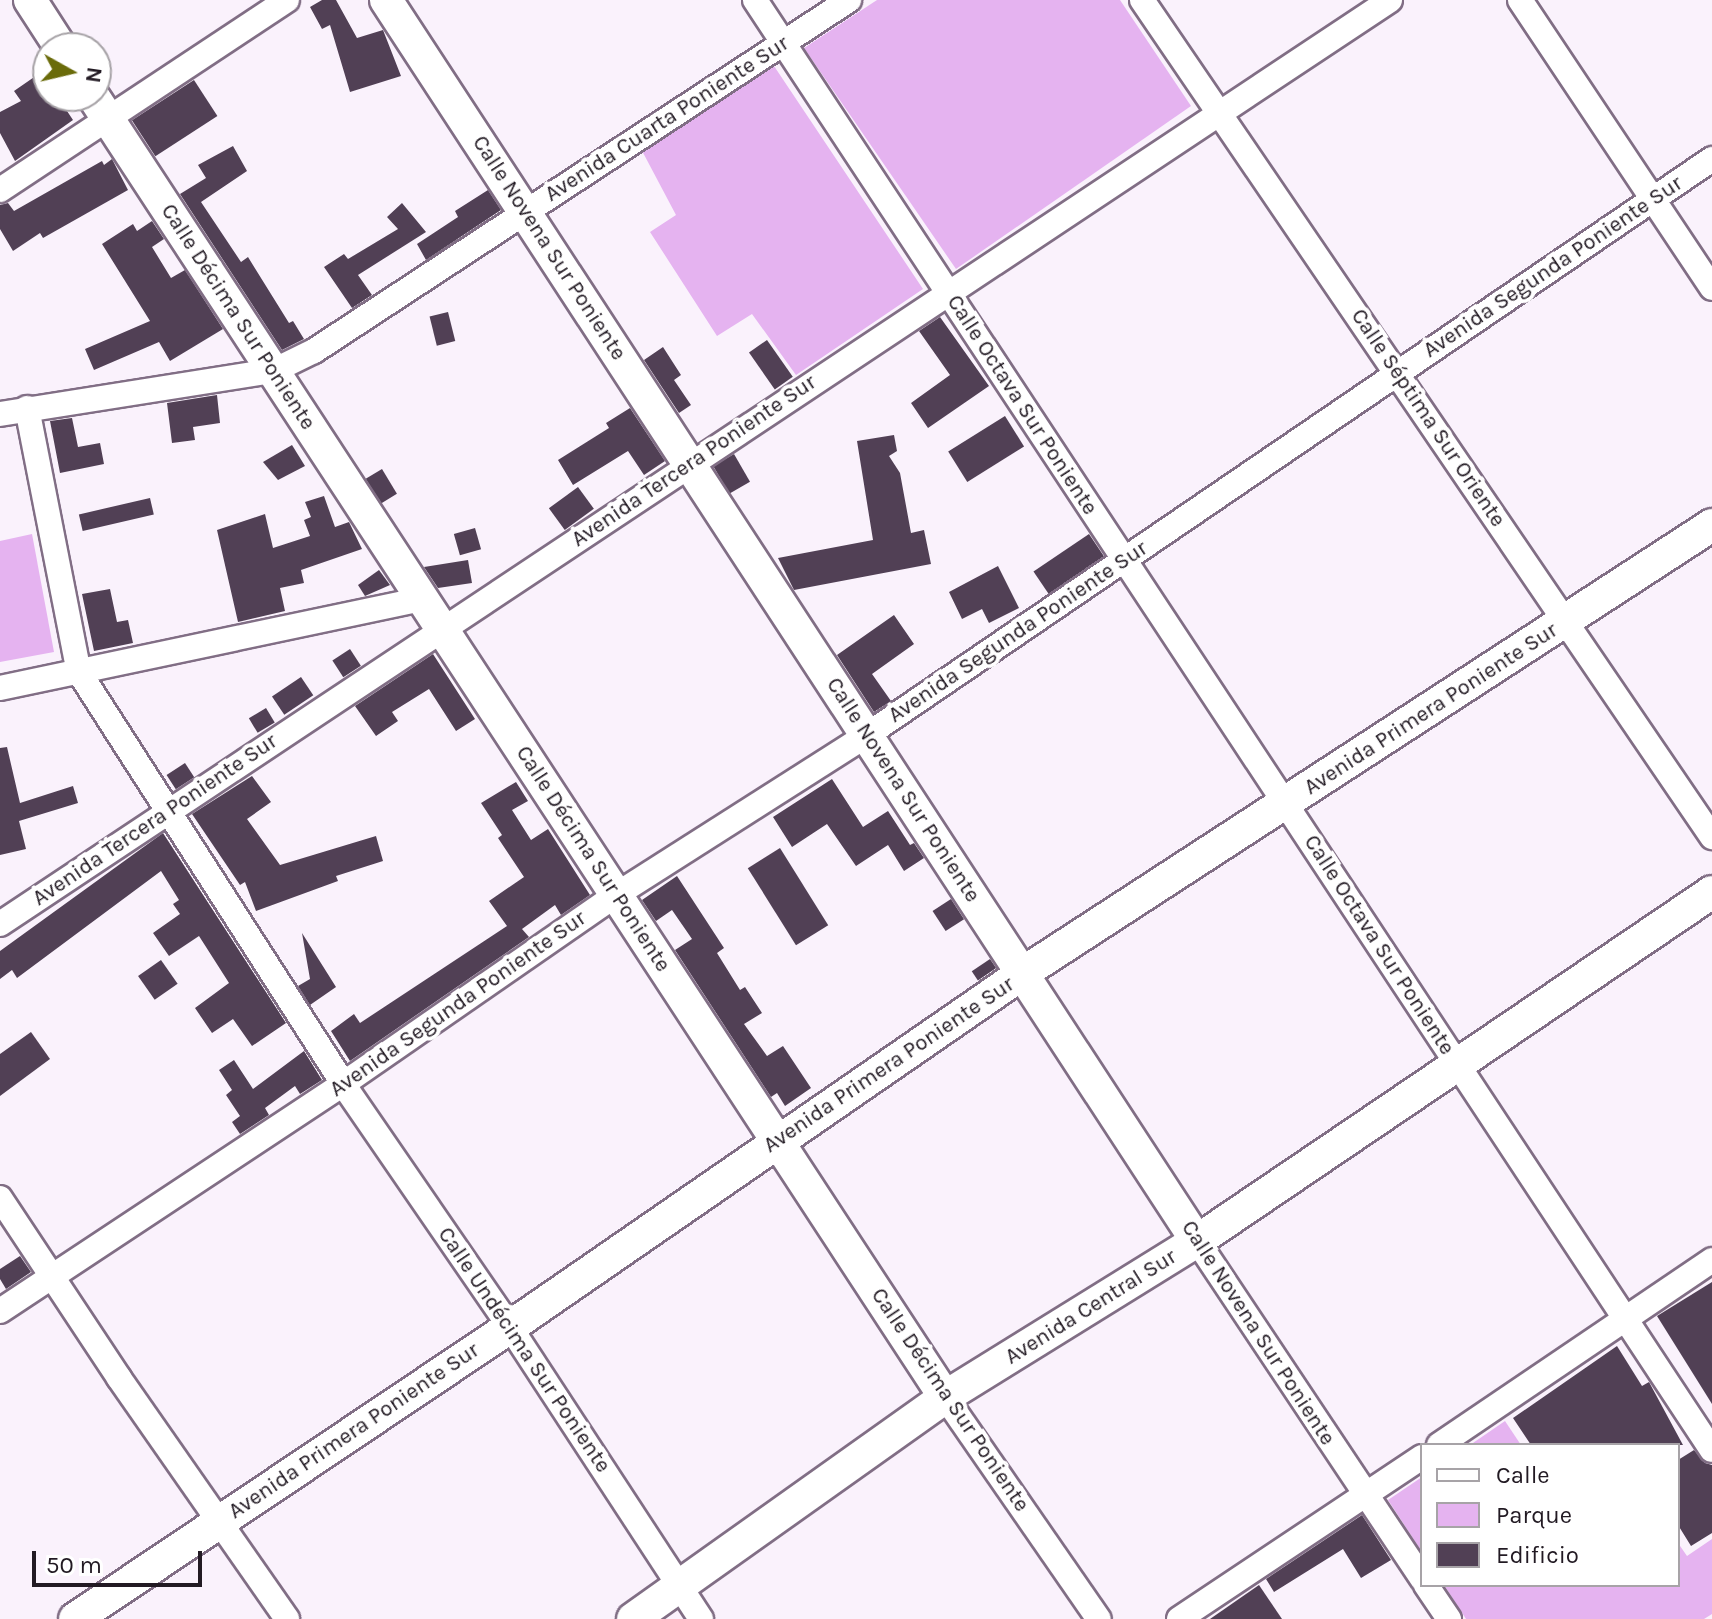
<!DOCTYPE html>
<html>
<head>
<meta charset="utf-8">
<style>
  body { margin:0 }
  #map { position:relative; width:1712px; height:1619px; overflow:hidden; background:#faf2fc; font-family:Karla,sans-serif }
  div>[style] { position:absolute }
  .green>* { inset:0; background:#e5b3f0 }
  .building>* { inset:0; background:#514055; transform-origin:0 0 }
  .roads { filter:drop-shadow(2px 0 #816e85) drop-shadow(-2px 0 #816e85) drop-shadow(0 2px #816e85) drop-shadow(0 -2px #816e85) }
  .minor>* { height:24px; margin:-12px; padding:0 12px; transform-origin:12px; border-radius:12px; background:#fff }
  .tertiary>* { height:32px; margin:-16px; padding:0 16px; transform-origin:16px; border-radius:16px; background:#fff }
  span { translate:-50% -50%; white-space:nowrap; text-align:center; line-height:1.15; -webkit-text-stroke:8px #fff; paint-order:stroke }
  .street-label { font-size:22px; color:#221a23 }
  .legend { position:absolute; left:1420px; top:1443px; width:260px; height:144px; box-sizing:border-box; background:#fff; border:2px solid #a7a3a7; margin:0; padding:10px 14px; list-style:none; font-size:24px; color:#221a23 }
  .legend li { display:flex; align-items:center; gap:16px; height:40px }
  .legend b { width:40px; border:2px solid #a7a3a7 }
  .north { position:absolute; left:32px; top:32px; width:80px; height:80px; box-sizing:border-box; background:#fff; border:2px solid #a7a3a7; border-radius:50%; rotate:98deg; font-size:22px; font-weight:700; line-height:32px; text-align:center; color:#221a23 }
  .north::after { content:''; display:block; margin:auto; width:28px; height:36px; background:#6a6b0a; clip-path:polygon(50% 0,100% 100%,50% 72%,0 100%) }
  .scale { position:absolute; left:32px; top:1551px; width:170px; height:36px; box-sizing:border-box; border:4px solid #221a23; border-top:0; padding-left:10px; font-size:24px; line-height:28px; white-space:nowrap; color:#221a23; -webkit-text-stroke:6px #fff; paint-order:stroke }
</style>
</head>
<body>
<div id="map">
  <div class="green">
    <i style="clip-path:polygon(877px 0,1120px 0,1191px 106px,956px 269px,804px 48px)"></i>
    <i style="clip-path:polygon(770px 60px,923px 289px,796px 375px,752px 314px,717px 336px,650px 232px,676px 215px,640px 147px)"></i>
    <i style="clip-path:polygon(32px 534px,54px 652px,0 662px,0 541px)"></i>
    <i style="clip-path:polygon(1505px 1421px,1521px 1445px,1470px 1445px)"></i>
    <i style="clip-path:polygon(1422px 1477px,1422px 1552px,1388px 1500px)"></i>
    <i style="clip-path:polygon(1712px 1539px,1712px 1614px,1704px 1619px,1466px 1619px,1444px 1585px,1678px 1585px,1678px 1543px,1687px 1556px)"></i>
  </div>
  <div class="building">
    <i style="clip-path:polygon(322px 0,336px 0,357px 38px,383px 30px,401px 76px,350px 92px,330px 25px,322px 29px,310px 7px)"></i>
    <i style="clip-path:polygon(40px 73px,48px 83px,48px 96px,57px 96px,73px 120px,15px 161px,0 133px,0 112px,21px 101px,14px 91px)"></i>
    <i style="left:194px;top:80px;width:43px;height:74px;rotate:57deg"></i>
    <i style="clip-path:polygon(233px 146px,247px 171px,201px 202px,241px 262px,248px 257px,289px 323px,293px 321px,304px 339px,282px 350px,180px 194px,206px 178px,198px 165px)"></i>
    <i style="clip-path:polygon(112px 159px,128px 190px,43px 238px,40px 233px,13px 251px,0 229px,0 205px,8px 203px,14px 211px,102px 161px,104px 165px)"></i>
    <i style="clip-path:polygon(488px 190px,501px 210px,426px 260px,417px 244px,458px 217px,455px 211px)"></i>
    <i style="clip-path:polygon(402px 203px,426px 232px,358px 275px,372px 295px,352px 308px,324px 267px,344px 254px,348px 259px,398px 229px,387px 217px)"></i>
    <i style="clip-path:polygon(152px 221px,164px 239px,152px 247px,171px 278px,185px 270px,223px 329px,170px 361px,159px 342px,94px 370px,85px 349px,150px 321px,102px 244px,133px 224px,137px 231px)"></i>
    <i style="left:448px;top:312px;width:30px;height:19px;rotate:76deg"></i>
    <i style="clip-path:polygon(940px 317px,989px 386px,928px 428px,911px 403px,950px 375px,919px 331px)"></i>
    <i style="left:767px;top:340px;width:45px;height:22px;rotate:55deg"></i>
    <i style="clip-path:polygon(663px 347px,681px 375px,674px 380px,691px 405px,679px 413px,644px 360px)"></i>
    <i style="clip-path:polygon(217px 395px,220px 423px,193px 427px,195px 440px,172px 443px,167px 403px)"></i>
    <i style="clip-path:polygon(630px 408px,665px 461px,644px 475px,628px 451px,573px 485px,558px 460px,609px 428px,606px 423px)"></i>
    <i style="left:1005px;top:416px;width:36px;height:67px;rotate:58deg"></i>
    <i style="clip-path:polygon(72px 418px,78px 447px,100px 443px,104px 464px,60px 473px,50px 421px)"></i>
    <i style="clip-path:polygon(894px 435px,897px 451px,889px 456px,900px 473px,911px 533px,924px 530px,931px 564px,794px 590px,778px 558px,873px 540px,857px 441px)"></i>
    <i style="clip-path:polygon(292px 445px,305px 466px,278px 480px,263px 462px)"></i>
    <i style="left:734px;top:454px;width:32px;height:24px;rotate:60deg"></i>
    <i style="left:382px;top:469px;width:29px;height:19px;rotate:59deg"></i>
    <i style="left:578px;top:487px;width:27px;height:36px;rotate:54deg"></i>
    <i style="clip-path:polygon(324px 496px,335px 527px,349px 522px,362px 549px,301px 570px,304px 583px,280px 588px,285px 611px,238px 622px,217px 530px,265px 514px,273px 548px,310px 536px,304px 520px,311px 517px,305px 502px)"></i>
    <i style="left:150px;top:498px;width:17px;height:73px;rotate:77deg"></i>
    <i style="left:475px;top:528px;width:22px;height:22px;rotate:74deg"></i>
    <i style="left:1089px;top:534px;width:27px;height:67px;rotate:56deg"></i>
    <i style="clip-path:polygon(468px 560px,472px 583px,438px 588px,424px 567px)"></i>
    <i style="clip-path:polygon(998px 566px,1019px 608px,989px 623px,982px 609px,962px 619px,949px 592px)"></i>
    <i style="clip-path:polygon(379px 570px,390px 585px,365px 596px,358px 585px)"></i>
    <i style="clip-path:polygon(110px 589px,117px 622px,128px 620px,133px 643px,94px 651px,82px 594px)"></i>
    <i style="clip-path:polygon(894px 615px,914px 644px,872px 674px,891px 701px,874px 712px,837px 655px)"></i>
    <i style="left:350px;top:649px;width:20px;height:21px;rotate:57deg"></i>
    <i style="clip-path:polygon(433px 654px,475px 719px,456px 731px,429px 689px,392px 712px,398px 721px,376px 736px,355px 706px)"></i>
    <i style="left:301px;top:677px;width:22px;height:35px;rotate:56deg"></i>
    <i style="left:266px;top:708px;width:17px;height:20px;rotate:59deg"></i>
    <i style="clip-path:polygon(7px 747px,20px 803px,73px 786px,78px 803px,19px 821px,26px 849px,0 855px,0 748px)"></i>
    <i style="left:185px;top:763px;width:17px;height:22px;rotate:57deg"></i>
    <i style="clip-path:polygon(252px 776px,271px 802px,247px 819px,280px 865px,376px 836px,383px 861px,336px 876px,338px 881px,256px 911px,245px 882px,240px 885px,192px 814px)"></i>
    <i style="clip-path:polygon(832px 779px,863px 827px,888px 811px,910px 845px,914px 843px,924px 858px,904px 871px,888px 845px,856px 866px,827px 824px,792px 847px,773px 817px)"></i>
    <i style="clip-path:polygon(516px 782px,528px 801px,512px 810px,531px 840px,548px 829px,590px 895px,561px 915px,555px 905px,522px 929px,529px 937px,350px 1061px,331px 1031px,354px 1014px,360px 1023px,507px 926px,489px 901px,524px 877px,498px 838px,502px 835px,481px 803px)"></i>
    <i style="clip-path:polygon(163px 833px,286px 1023px,252px 1046px,233px 1019px,212px 1033px,195px 1008px,229px 983px,199px 936px,169px 956px,153px 933px,180px 914px,173px 904px,179px 900px,161px 871px,17px 978px,12px 970px,0 979px,0 951px)"></i>
    <i style="left:780px;top:848px;width:91px;height:38px;rotate:58deg"></i>
    <i style="clip-path:polygon(677px 876px,724px 948px,717px 953px,740px 990px,745px 987px,762px 1013px,744px 1024px,767px 1056px,783px 1046px,811px 1088px,785px 1106px,777px 1093px,771px 1097px,675px 950px,692px 939px,672px 910px,656px 921px,642px 900px)"></i>
    <i style="left:951px;top:899px;width:24px;height:22px;rotate:57deg"></i>
    <i style="clip-path:polygon(302px 933px,336px 987px,310px 1005px,298px 986px,310px 979px)"></i>
    <i style="left:990px;top:959px;width:11px;height:22px;rotate:56deg"></i>
    <i style="left:161px;top:960px;width:29px;height:28px;rotate:55deg"></i>
    <i style="clip-path:polygon(31px 1032px,50px 1059px,0 1096px,0 1054px)"></i>
    <i style="clip-path:polygon(304px 1051px,322px 1080px,300px 1094px,295px 1086px,265px 1108px,269px 1115px,240px 1134px,232px 1122px,240px 1116px,226px 1095px,232px 1090px,219px 1070px,234px 1060px,253px 1089px)"></i>
    <i style="clip-path:polygon(20px 1256px,31px 1272px,6px 1289px,0 1279px,0 1269px)"></i>
    <i style="clip-path:polygon(1712px 1282px,1712px 1404px,1657px 1316px)"></i>
    <i style="clip-path:polygon(1617px 1346px,1642px 1386px,1649px 1382px,1683px 1445px,1531px 1445px,1513px 1418px)"></i>
    <i style="clip-path:polygon(1694px 1450px,1705px 1463px,1712px 1465px,1712px 1533px,1691px 1546px,1678px 1525px,1678px 1460px)"></i>
    <i style="clip-path:polygon(1362px 1515px,1391px 1560px,1361px 1578px,1343px 1549px,1274px 1592px,1266px 1579px)"></i>
    <i style="clip-path:polygon(1259px 1585px,1282px 1619px,1210px 1619px)"></i>
  </div>
  <div class="roads">
    <div class="minor">
      <i style="left:755px;top:0;width:1737px;rotate:56.58deg"></i>
      <i style="left:1142px;top:0;width:1013px;rotate:55.74deg"></i>
      <i style="left:1520px;top:0;width:346px;rotate:56.3deg"></i>
      <i style="left:0;top:190px;width:344px;rotate:-33.5deg"></i>
      <i style="left:27px;top:408px;width:269px;rotate:78.9deg"></i>
      <i style="left:79px;top:672px;width:489px;rotate:57.3deg"></i>
      <i style="left:343px;top:1084px;width:295px;rotate:55.5deg"></i>
      <i style="left:510px;top:1327px;width:349px;rotate:56.8deg"></i>
      <i style="left:0;top:414px;width:276px;rotate:-9deg"></i>
      <i style="left:273px;top:371px;width:46px;rotate:-26deg"></i>
      <i style="left:314px;top:351px;width:640px;rotate:-33.27deg"></i>
      <i style="left:0;top:688px;width:431px;rotate:-11.9deg"></i>
      <i style="left:0;top:924px;width:1669px;rotate:-33.61deg"></i>
      <i style="left:0;top:1198px;width:216px;rotate:56.5deg"></i>
      <i style="left:119px;top:1378px;width:294px;rotate:55.1deg"></i>
      <i style="left:1197px;top:1241px;width:406px;rotate:56.3deg"></i>
      <i style="left:0;top:1311px;width:411px;rotate:-33.5deg"></i>
      <i style="left:343px;top:1084px;width:332px;rotate:-34.7deg"></i>
      <i style="left:616px;top:895px;width:298px;rotate:-32.5deg"></i>
      <i style="left:867px;top:735px;width:1023px;rotate:-34.28deg"></i>
      <i style="left:945px;top:1397px;width:270px;rotate:55.3deg"></i>
      <i style="left:1439px;top:1445px;width:330px;rotate:-34.1deg"></i>
      <i style="left:1426px;top:1585px;width:41px;rotate:55.9deg"></i>
      <i style="left:1179px;top:1619px;width:292px;rotate:-33.7deg"></i>
    </div>
    <div class="tertiary">
      <i style="left:30px;top:0;width:57px;rotate:57.1deg"></i>
      <i style="left:386px;top:0;width:1482px;rotate:56.84deg"></i>
      <i style="left:93px;top:96px;width:1555px;rotate:56.78deg"></i>
      <i style="left:75px;top:1619px;width:524px;rotate:-33.87deg"></i>
      <i style="left:510px;top:1327px;width:623px;rotate:-34.61deg"></i>
      <i style="left:1023px;top:973px;width:822px;rotate:-33.03deg"></i>
      <i style="left:633px;top:1619px;width:383px;rotate:-35.4deg"></i>
      <i style="left:945px;top:1397px;width:296px;rotate:-31.8deg"></i>
      <i style="left:1197px;top:1241px;width:622px;rotate:-34.12deg"></i>
    </div>
  </div>
  <div class="street-label">
    <span style="left:667px;top:119px;rotate:-33deg">Avenida Cuarta Poniente Sur</span>
    <span style="left:549px;top:248px;rotate:57deg">Calle Novena Sur Poniente</span>
    <span style="left:1553px;top:267px;rotate:-34deg">Avenida Segunda Poniente Sur</span>
    <span style="left:238px;top:317px;rotate:57deg">Calle Décima Sur Poniente</span>
    <span style="left:1022px;top:405px;rotate:57deg">Calle Octava Sur Poniente</span>
    <span style="left:1428px;top:418px;rotate:56deg">Calle Séptima Sur Oriente</span>
    <span style="left:694px;top:461px;rotate:-34deg">Avenida Tercera Poniente Sur</span>
    <span style="left:1018px;top:632px;rotate:-34deg">Avenida Segunda Poniente Sur</span>
    <span style="left:1431px;top:709px;rotate:-33deg">Avenida Primera Poniente Sur</span>
    <span style="left:903px;top:790px;rotate:57deg">Calle Novena Sur Poniente</span>
    <span style="left:155px;top:820px;rotate:-34deg">Avenida Tercera Poniente Sur</span>
    <span style="left:593px;top:859px;rotate:57deg">Calle Décima Sur Poniente</span>
    <span style="left:1379px;top:945px;rotate:57deg">Calle Octava Sur Poniente</span>
    <span style="left:458px;top:1004px;rotate:-35deg">Avenida Segunda Poniente Sur</span>
    <span style="left:889px;top:1065px;rotate:-34deg">Avenida Primera Poniente Sur</span>
    <span style="left:1091px;top:1307px;rotate:-32deg">Avenida Central Sur</span>
    <span style="left:1258px;top:1333px;rotate:57deg">Calle Novena Sur Poniente</span>
    <span style="left:524px;top:1350px;rotate:56deg">Calle Undécima Sur Poniente</span>
    <span style="left:950px;top:1400px;rotate:56deg">Calle Décima Sur Poniente</span>
    <span style="left:354px;top:1431px;rotate:-34deg">Avenida Primera Poniente Sur</span>
  </div>
  <ul class="legend">
  <li><b style="height:10px;background:#fff"></b>Calle</li>
  <li><b style="height:22px;background:#e5b3f0"></b>Parque</li>
  <li><b style="height:22px;background:#514055"></b>Edificio</li>
  </ul>
  <div class="north">N</div>
  <div class="scale">50 m</div>
</div>
</body>
</html>
